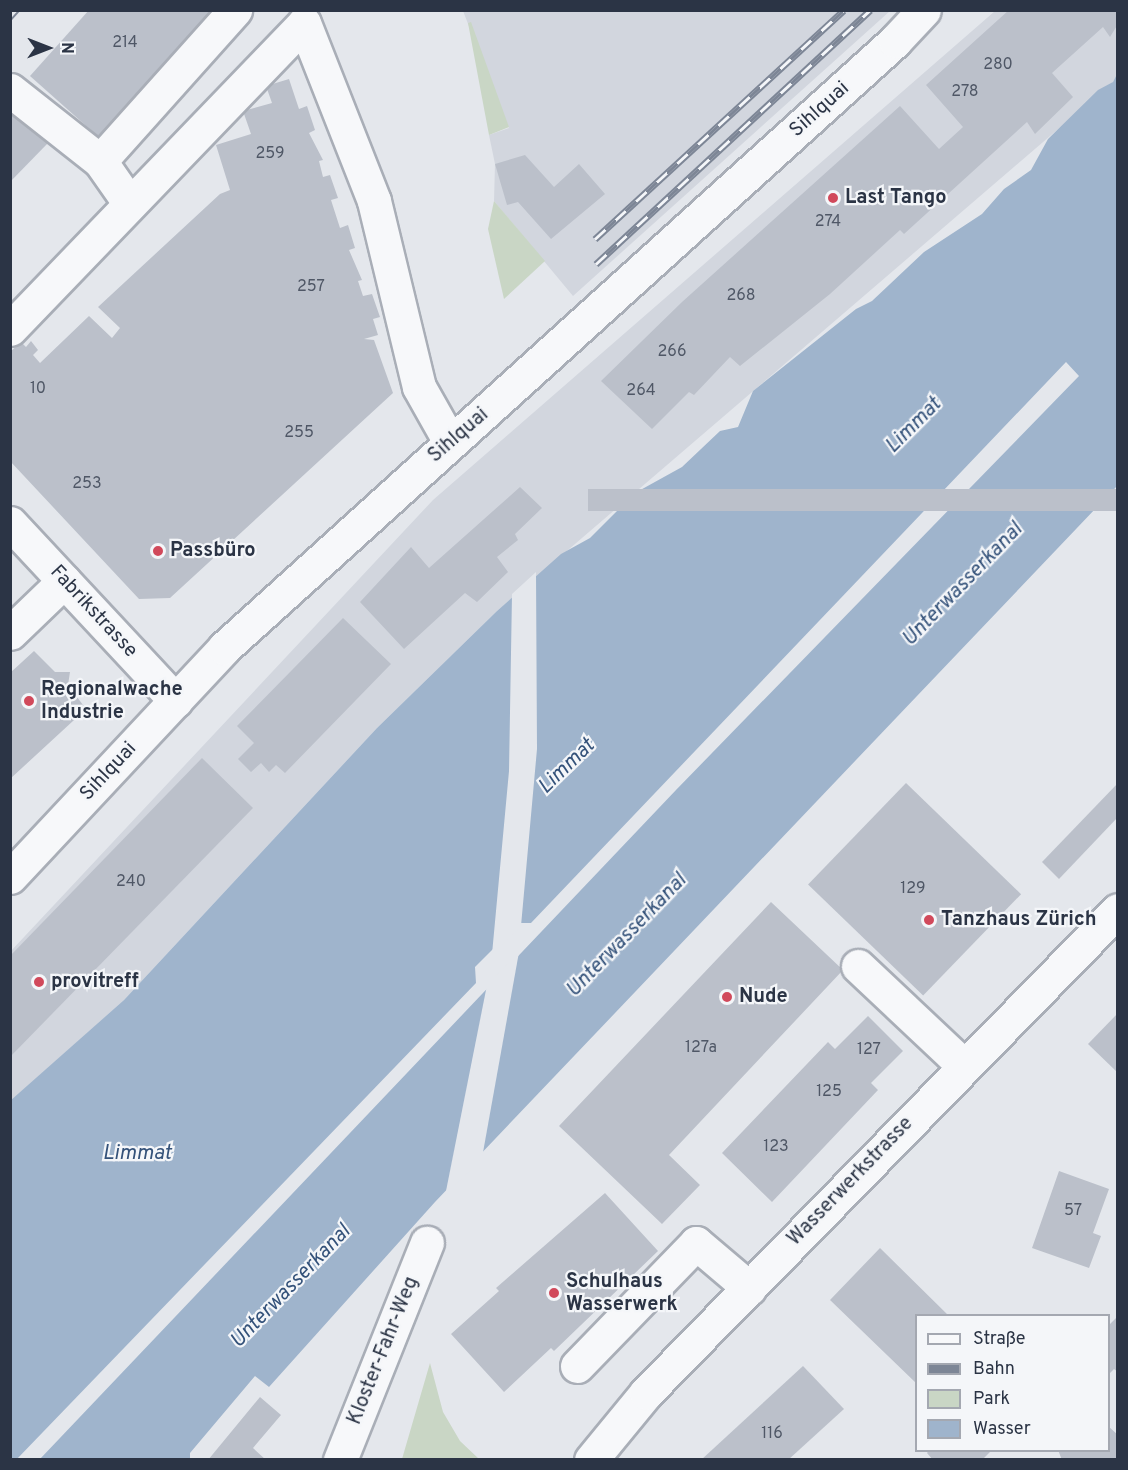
<!DOCTYPE html>
<html>
<head>
<meta charset="utf-8">
<style>
  body { margin:0 }
  #map { position:relative; width:1128px; height:1470px; overflow:hidden; background:#e4e7ec; font-family:Overpass,sans-serif }
  div>[style] { position:absolute }
  .built>* { inset:0; background:#d2d6de }
  .green>* { inset:0; background:#c9d6c5 }
  .water>* { inset:0; background:#9fb4cc }
  .pier>* { inset:0; background:#e4e7ec }
  .building>* { inset:0; background:#bbc0ca; transform-origin:0 0 }
  .roads { filter:drop-shadow(2px 0 #a9aeb7) drop-shadow(-2px 0 #a9aeb7) drop-shadow(0 2px #a9aeb7) drop-shadow(0 -2px #a9aeb7) }
  .minor>* { height:33px; margin:-16.5px; padding:0 16.5px; transform-origin:16.5px; border-radius:16.5px; background:#f7f8fa }
  .tram>* { height:1.5px; margin:-0.75px; padding:0 0.75px; transform-origin:0.75px; border-radius:0.75px; background:#7d8696 }
  .rail>* { height:7px; margin-top:-3.5px; transform-origin:0; background:repeating-linear-gradient(90deg,#f4f6f9 0 14px,#7d8696 0 28px); box-sizing:border-box; border-block:2px solid #7d8696 }
  .dots>* { width:16px; height:16px; translate:-50% -50%; box-sizing:border-box; border:3px solid #f4f6f9; border-radius:50% }
  span { translate:-50% -50%; white-space:nowrap; text-align:center; line-height:1.15; -webkit-text-stroke:4.5px #f4f6f9; paint-order:stroke }
  .number-label { font-size:16px; color:#4f5766 }
  .number-label span { -webkit-text-stroke-width:0 }
  .street-label { font-size:20px; color:#2b3445 }
  .poi-label { font-size:20px; color:#2b3445; font-weight:700 }
  .left { translate:0 -50%; text-align:left }
  .water-label { font-size:21px; color:#34527a; font-style:italic }
  .frame { position:absolute; inset:0; border:12px solid #2b3445; pointer-events:none }
  .legend { position:absolute; left:915px; top:1314px; width:195px; height:138px; box-sizing:border-box; background:#f4f6f9; border:2px solid #a4a8b1; margin:0; padding:8px 10px; list-style:none; font-size:18px; color:#2b3445 }
  .legend li { display:flex; align-items:center; gap:12px; height:30px }
  .legend b { width:30px; border:2px solid #a4a8b1 }
  .north { position:absolute; left:18px; top:18px; width:60px; height:60px; -webkit-text-stroke:4px #f4f6f9; paint-order:stroke; rotate:90deg; font-size:16px; font-weight:700; line-height:24px; text-align:center; color:#2b3445 }
  .north::after { content:''; display:block; margin:auto; width:21px; height:27px; background:#2b3445; clip-path:polygon(50% 0,100% 100%,50% 72%,0 100%) }
</style>
</head>
<body>
<div id="map">
  <div class="built">
    <i style="clip-path:polygon(1116px 10px,1117px 74px,1113px 82px,497px 611px,377px 728px,124px 1000px,11px 1101px,10px 952px,433px 500px,995px 11px)"></i>
    <i style="clip-path:polygon(463px 11px,890px 11px,573px 296px,494px 201px,495px 164px,489px 135px,509px 128px)"></i>
  </div>
  <div class="green">
    <i style="clip-path:polygon(471px 22px,509px 127px,489px 135px,468px 23px)"></i>
    <i style="clip-path:polygon(494px 201px,545px 261px,504px 299px,488px 229px)"></i>
    <i style="clip-path:polygon(430px 1363px,443px 1412px,460px 1441px,479px 1459px,402px 1459px)"></i>
  </div>
  <div class="water">
    <i style="clip-path:polygon(1117px 74px,1117px 486px,435px 1202px,269px 1387px,255px 1376px,190px 1453px,190px 1459px,40px 1459px,676px 790px,1079px 376px,1066px 362px,531px 923px,519px 923px,475px 967px,476px 983px,16px 1460px,10px 1459px,10px 1101px,124px 1000px,377px 728px,497px 611px,561px 554px,590px 538px,635px 493px,682px 467px,720px 431px,738px 427px,753px 391px,856px 309px,872px 301px,924px 252px,982px 214px,1004px 189px,1031px 170px,1048px 139px,1098px 90px,1113px 82px)"></i>
  </div>
  <div class="pier">
    <i style="clip-path:polygon(536px 572px,537px 749px,521px 926px,492px 954px,509px 771px,512px 594px)"></i>
    <i style="clip-path:polygon(519px 952px,482px 1158px,445px 1196px,487px 985px)"></i>
  </div>
  <div class="building">
    <i style="clip-path:polygon(89px 10px,221px 10px,102px 140px,30px 76px)"></i>
    <i style="clip-path:polygon(1009px 10px,1118px 10px,1118px 24px,1110px 37px,1103px 27px,1052px 73px,1073px 97px,1035px 134px,1027px 122px,904px 234px,900px 230px,830px 294px,740px 366px,730px 357px,694px 395px,689px 392px,652px 429px,601px 381px,682px 302px,900px 106px,939px 149px,963px 127px,926px 85px)"></i>
    <i style="clip-path:polygon(289px 79px,299px 109px,307px 106px,315px 130px,309px 133px,323px 160px,319px 161px,323px 177px,330px 175px,338px 198px,331px 200px,340px 228px,348px 225px,355px 248px,349px 250px,362px 280px,358px 281px,363px 296px,372px 294px,380px 317px,373px 319px,378px 335px,364px 339px,374px 340px,393px 393px,170px 598px,139px 599px,10px 461px,10px 352px,21px 342px,26px 347px,31px 341px,38px 350px,33px 355px,40px 363px,89px 316px,112px 338px,120px 328px,98px 307px,220px 194px,230px 190px,216px 145px,251px 134px,243px 111px,272px 103px,266px 86px)"></i>
    <i style="clip-path:polygon(10px 109px,48px 143px,10px 182px)"></i>
    <i style="clip-path:polygon(525px 155px,554px 187px,579px 164px,605px 194px,551px 239px,518px 202px,507px 205px,495px 164px)"></i>
    <i style="clip-path:polygon(520px 487px,542px 508px,515px 534px,518px 540px,497px 557px,508px 572px,477px 602px,465px 593px,404px 649px,360px 602px,411px 547px,429px 568px)"></i>
    <i style="left:1118px;top:489px;width:22px;height:530px;rotate:90deg"></i>
    <i style="clip-path:polygon(343px 618px,391px 664px,285px 773px,276px 765px,269px 772px,261px 763px,251px 772px,238px 759px,254px 743px,237px 726px)"></i>
    <i style="clip-path:polygon(34px 651px,55px 672px,70px 672px,68px 685px,86px 709px,10px 779px,10px 673px)"></i>
    <i style="clip-path:polygon(202px 758px,253px 808px,10px 1057px,10px 956px)"></i>
    <i style="left:906px;top:783px;width:160px;height:141px;rotate:44deg"></i>
    <i style="clip-path:polygon(1118px 783px,1118px 817px,1059px 879px,1042px 862px)"></i>
    <i style="clip-path:polygon(771px 902px,843px 970px,669px 1155px,700px 1185px,662px 1224px,559px 1126px)"></i>
    <i style="clip-path:polygon(1118px 1013px,1118px 1073px,1088px 1044px)"></i>
    <i style="clip-path:polygon(868px 1016px,903px 1051px,871px 1083px,878px 1090px,772px 1202px,722px 1153px,828px 1042px,835px 1049px)"></i>
    <i style="clip-path:polygon(1059px 1171px,1109px 1189px,1093px 1233px,1101px 1236px,1089px 1268px,1032px 1248px)"></i>
    <i style="clip-path:polygon(605px 1193px,658px 1251px,554px 1351px,551px 1348px,504px 1392px,451px 1334px,499px 1291px,496px 1288px)"></i>
    <i style="clip-path:polygon(880px 1248px,949px 1316px,916px 1316px,916px 1383px,830px 1300px)"></i>
    <i style="clip-path:polygon(1118px 1316px,1118px 1372px,1114px 1369px,1108px 1375px,1108px 1326px)"></i>
    <i style="clip-path:polygon(803px 1366px,844px 1409px,788px 1460px,701px 1460px)"></i>
    <i style="clip-path:polygon(260px 1397px,281px 1415px,253px 1448px,266px 1460px,208px 1460px)"></i>
    <i style="clip-path:polygon(1108px 1426px,1118px 1435px,1118px 1460px,1062px 1460px,1058px 1450px,1108px 1450px)"></i>
    <i style="clip-path:polygon(929px 1450px,992px 1450px,982px 1460px,933px 1460px,927px 1453px)"></i>
  </div>
  <div class="roads">
    <div class="minor">
      <i style="left:10px;top:90px;width:115px;rotate:38.3deg"></i>
      <i style="left:100px;top:161px;width:52px;rotate:55.1deg"></i>
      <i style="left:100px;top:161px;width:203px;rotate:-48.2deg"></i>
      <i style="left:10px;top:329px;width:424px;rotate:-46.1deg"></i>
      <i style="left:304px;top:23px;width:191px;rotate:68.5deg"></i>
      <i style="left:374px;top:201px;width:191px;rotate:76.4deg"></i>
      <i style="left:419px;top:387px;width:63px;rotate:60.6deg"></i>
      <i style="left:10px;top:523px;width:243px;rotate:47deg"></i>
      <i style="left:10px;top:633px;width:75px;rotate:-43.9deg"></i>
      <i style="left:10px;top:877px;width:313px;rotate:-46.9deg"></i>
      <i style="left:224px;top:648px;width:905px;rotate:-42.13deg"></i>
      <i style="left:895px;top:41px;width:42px;rotate:-46.9deg"></i>
      <i style="left:858px;top:966px;width:146px;rotate:43.3deg"></i>
      <i style="left:577px;top:1366px;width:171px;rotate:-45.9deg"></i>
      <i style="left:696px;top:1243px;width:70px;rotate:40.3deg"></i>
      <i style="left:340px;top:1460px;width:234px;rotate:-68.2deg"></i>
      <i style="left:591px;top:1460px;width:87px;rotate:-50.6deg"></i>
      <i style="left:646px;top:1393px;width:675px;rotate:-45.66deg"></i>
    </div>
  </div>
  <div class="tram">
    <i style="left:10px;top:21px;width:15px;rotate:-48deg"></i>
  </div>
  <div class="rail">
    <i style="left:595px;top:239px;width:338px;rotate:-42.6deg"></i>
    <i style="left:596px;top:264px;width:374px;rotate:-42.8deg"></i>
  </div>
  <div class="dots">
    <i style="left:833px;top:198px;background:#d1495b"></i>
    <i style="left:158px;top:551px;background:#d1495b"></i>
    <i style="left:29px;top:701px;background:#d1495b"></i>
    <i style="left:929px;top:920px;background:#d1495b"></i>
    <i style="left:39px;top:982px;background:#d1495b"></i>
    <i style="left:727px;top:997px;background:#d1495b"></i>
    <i style="left:554px;top:1293px;background:#d1495b"></i>
  </div>
  <div class="number-label">
    <span style="left:125px;top:43px">214</span>
    <span style="left:998px;top:65px">280</span>
    <span style="left:965px;top:92px">278</span>
    <span style="left:270px;top:154px">259</span>
    <span style="left:828px;top:222px">274</span>
    <span style="left:311px;top:287px">257</span>
    <span style="left:741px;top:296px">268</span>
    <span style="left:672px;top:352px">266</span>
    <span style="left:38px;top:389px">10</span>
    <span style="left:641px;top:391px">264</span>
    <span style="left:299px;top:433px">255</span>
    <span style="left:87px;top:484px">253</span>
    <span style="left:131px;top:882px">240</span>
    <span style="left:913px;top:889px">129</span>
    <span style="left:701px;top:1048px">127a</span>
    <span style="left:869px;top:1050px">127</span>
    <span style="left:829px;top:1092px">125</span>
    <span style="left:776px;top:1147px">123</span>
    <span style="left:1073px;top:1211px">57</span>
    <span style="left:772px;top:1434px">116</span>
  </div>
  <div class="street-label">
    <span style="left:820px;top:110px;rotate:-42deg">Sihlquai</span>
    <span style="left:459px;top:436px;rotate:-41deg">Sihlquai</span>
    <span style="left:93px;top:612px;rotate:47deg">Fabrikstrasse</span>
    <span style="left:109px;top:772px;rotate:-47deg">Sihlquai</span>
    <span style="left:851px;top:1182px;rotate:-46deg">Wasserwerkstrasse</span>
    <span style="left:384px;top:1351px;rotate:-68deg">Kloster-Fahr-Weg</span>
  </div>
  <div class="poi-label">
    <span class="left" style="left:845px;top:198px">Last Tango</span>
    <span class="left" style="left:170px;top:551px">Passbüro</span>
    <span class="left" style="left:41px;top:702px">Regionalwache<br>Industrie</span>
    <span class="left" style="left:941px;top:920px">Tanzhaus Zürich</span>
    <span class="left" style="left:51px;top:982px">provitreff</span>
    <span class="left" style="left:739px;top:997px">Nude</span>
    <span class="left" style="left:566px;top:1294px">Schulhaus<br>Wasserwerk</span>
  </div>
  <div class="water-label">
    <span style="left:914px;top:426px;rotate:-45deg">Limmat</span>
    <span style="left:963px;top:585px;rotate:-46deg">Unterwasserkanal</span>
    <span style="left:567px;top:767px;rotate:-44deg">Limmat</span>
    <span style="left:627px;top:936px;rotate:-46deg">Unterwasserkanal</span>
    <span style="left:137px;top:1154px">Limmat</span>
    <span style="left:291px;top:1287px;rotate:-46deg">Unterwasserkanal</span>
  </div>
  <div class="frame"></div>
  <ul class="legend">
  <li><b style="height:8px;background:#f7f8fa"></b>Straße</li>
  <li><b style="height:8px;background:#7d8696"></b>Bahn</li>
  <li><b style="height:16px;background:#c9d6c5"></b>Park</li>
  <li><b style="height:16px;background:#9fb4cc"></b>Wasser</li>
  </ul>
  <div class="north">N</div>
</div>
</body>
</html>
